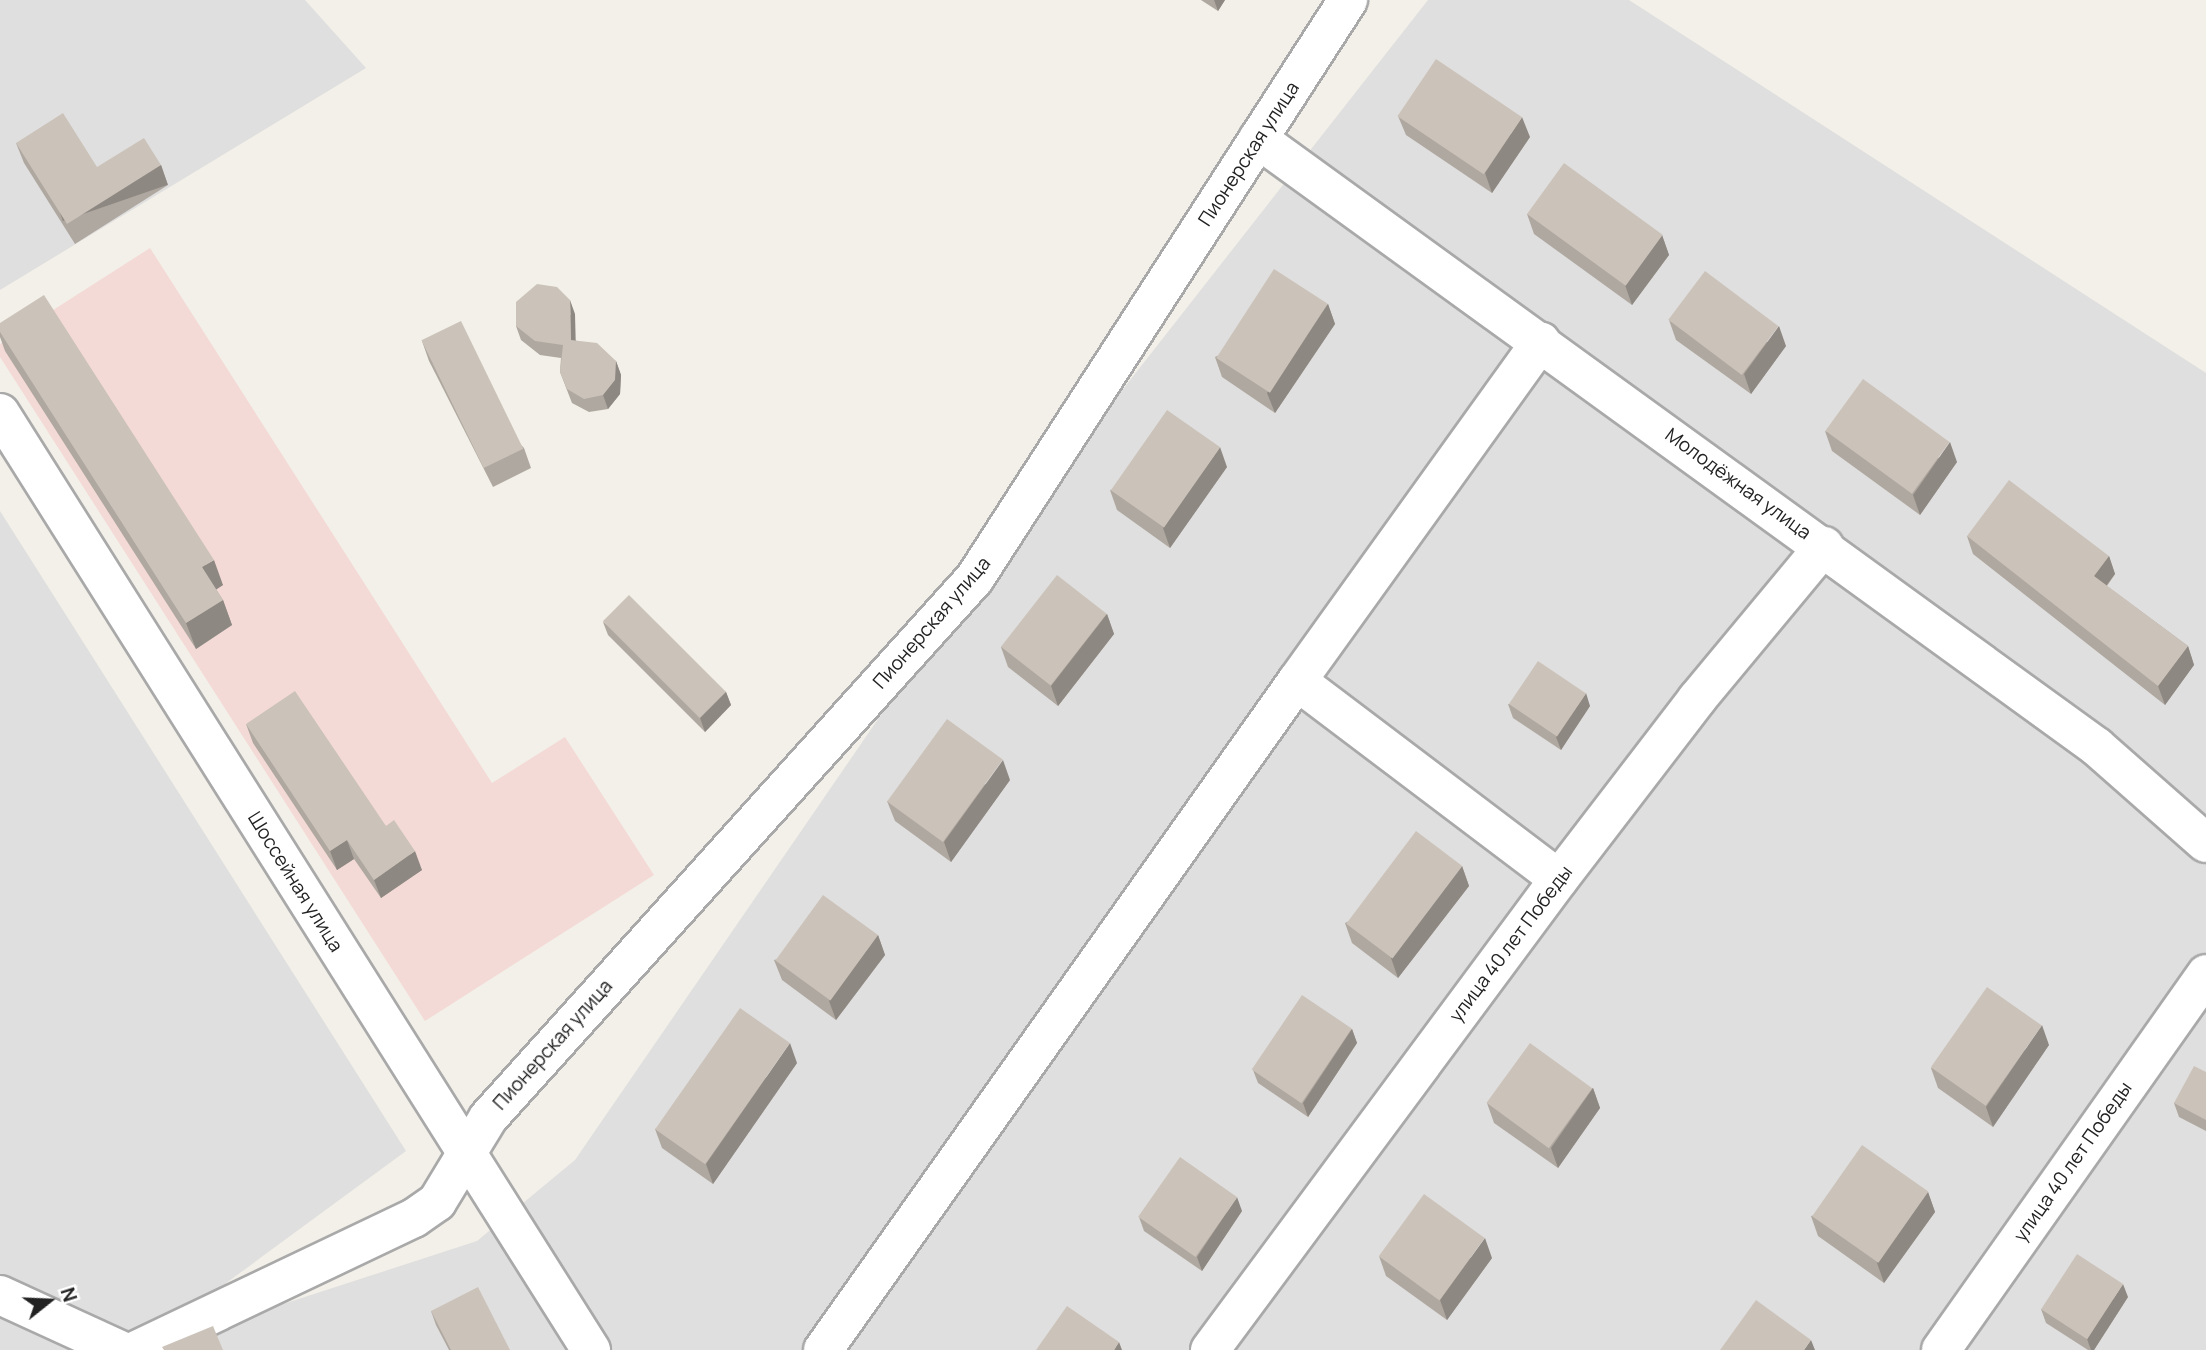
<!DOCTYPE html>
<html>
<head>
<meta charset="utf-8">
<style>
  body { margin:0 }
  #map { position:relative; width:2206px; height:1350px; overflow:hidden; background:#f2f0e8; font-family:Manrope,sans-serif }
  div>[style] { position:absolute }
  .residential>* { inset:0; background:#e0dfdf }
  .commercial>* { inset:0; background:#f4dad7 }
  .roads { filter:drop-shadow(2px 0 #a9a9a9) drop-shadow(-2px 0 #a9a9a9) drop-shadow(0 2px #a9a9a9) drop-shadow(0 -2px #a9a9a9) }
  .minor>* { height:38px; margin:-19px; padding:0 19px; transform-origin:19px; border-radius:19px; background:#fff }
  .wall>* { inset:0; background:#afa8a0 }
  .shaded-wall>* { inset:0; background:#8e8882; transform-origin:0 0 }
  .building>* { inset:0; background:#cbc3ba; transform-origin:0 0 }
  span { translate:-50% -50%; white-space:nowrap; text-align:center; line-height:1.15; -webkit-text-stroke:5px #fff; paint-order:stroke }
  .street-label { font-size:19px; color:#222 }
  .north { position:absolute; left:14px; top:1266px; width:70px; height:70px; -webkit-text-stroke:5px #fff; paint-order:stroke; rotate:72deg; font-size:19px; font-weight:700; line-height:28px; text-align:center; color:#222 }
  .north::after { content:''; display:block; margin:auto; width:24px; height:32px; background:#222; clip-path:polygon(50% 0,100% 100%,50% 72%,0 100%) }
</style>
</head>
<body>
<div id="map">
  <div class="residential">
    <i style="clip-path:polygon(0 0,305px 0,366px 68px,0 290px)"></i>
    <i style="clip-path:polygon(1428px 0,1629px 0,2206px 373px,2206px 1350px,142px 1350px,477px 1241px,575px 1160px,975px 578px)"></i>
    <i style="clip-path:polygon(0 511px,406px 1151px,135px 1350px,0 1350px)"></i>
  </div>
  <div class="commercial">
    <i style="clip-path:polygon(150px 248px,492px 783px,565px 737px,654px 875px,425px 1021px,0 357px,0 344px)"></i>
  </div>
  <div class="roads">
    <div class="minor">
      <i style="left:1258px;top:139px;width:1036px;rotate:35.93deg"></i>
      <i style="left:2097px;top:747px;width:145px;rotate:41.4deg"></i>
      <i style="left:0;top:413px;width:1108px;rotate:57.76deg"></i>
      <i style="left:1297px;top:681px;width:418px;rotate:-54.3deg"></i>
      <i style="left:0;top:1295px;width:132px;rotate:24.6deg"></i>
      <i style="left:137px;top:1350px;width:307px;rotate:-25.5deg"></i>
      <i style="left:414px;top:1218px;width:28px;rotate:-35deg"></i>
      <i style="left:437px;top:1202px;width:98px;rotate:-58.7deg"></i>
      <i style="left:488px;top:1118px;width:727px;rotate:-47.95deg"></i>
      <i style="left:975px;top:578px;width:688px;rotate:-57.16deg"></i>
      <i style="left:823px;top:1350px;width:820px;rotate:-54.68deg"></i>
      <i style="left:1297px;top:681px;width:328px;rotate:37.1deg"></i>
      <i style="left:1210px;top:1350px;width:586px;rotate:-53.46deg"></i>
      <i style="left:1559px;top:879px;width:227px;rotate:-52.5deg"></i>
      <i style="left:1697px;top:699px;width:199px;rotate:-50.3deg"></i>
      <i style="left:1941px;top:1350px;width:460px;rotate:-54.8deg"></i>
    </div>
  </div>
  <div class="wall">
    <i style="clip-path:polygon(1201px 0,1225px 0,1218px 11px)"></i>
    <i style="clip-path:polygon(1398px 116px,1530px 137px,1492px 193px,1406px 135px)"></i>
    <i style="clip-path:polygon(16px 143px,97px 167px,161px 165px,168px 185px,75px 244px,24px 163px)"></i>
    <i style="clip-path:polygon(1527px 214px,1662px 235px,1669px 255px,1632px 305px,1534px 234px)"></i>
    <i style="clip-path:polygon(1328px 304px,1335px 324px,1275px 413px,1222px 377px,1215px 357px)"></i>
    <i style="clip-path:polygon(575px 314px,575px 340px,616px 361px,621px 375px,620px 394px,608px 409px,589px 412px,572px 403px,560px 372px,561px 358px,540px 355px,521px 340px,516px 326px)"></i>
    <i style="clip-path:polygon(1669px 320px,1786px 346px,1751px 394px,1676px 340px)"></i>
    <i style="clip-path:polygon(0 323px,223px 585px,216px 589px,223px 600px,232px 625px,196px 649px,5px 351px,0 337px)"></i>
    <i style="clip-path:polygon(422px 341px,524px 448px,531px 468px,493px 487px,429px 361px)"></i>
    <i style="clip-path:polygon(1825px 431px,1957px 462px,1920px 515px,1832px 451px)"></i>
    <i style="clip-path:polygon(1227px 467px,1170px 548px,1117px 510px,1110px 490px)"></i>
    <i style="clip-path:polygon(1967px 536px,2109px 556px,2115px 574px,2107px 586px,2188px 646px,2194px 665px,2165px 705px,1973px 554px)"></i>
    <i style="clip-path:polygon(1107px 614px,1114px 634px,1058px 706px,1008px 667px,1001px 647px)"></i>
    <i style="clip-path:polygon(603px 622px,726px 692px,731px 705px,705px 732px,608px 635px)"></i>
    <i style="clip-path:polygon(1508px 704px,1590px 706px,1561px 750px,1513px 718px)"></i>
    <i style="clip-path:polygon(246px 724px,386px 826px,422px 870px,381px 898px,354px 859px,337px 870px,253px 743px)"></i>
    <i style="clip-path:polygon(1010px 780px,951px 862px,895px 821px,887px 801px)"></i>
    <i style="clip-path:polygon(1462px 866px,1469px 886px,1398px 978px,1352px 943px,1345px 923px)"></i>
    <i style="clip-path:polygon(878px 935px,885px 955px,836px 1020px,782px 980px,774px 960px)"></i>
    <i style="clip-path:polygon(1352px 1029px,1357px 1043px,1308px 1117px,1258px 1083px,1253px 1070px)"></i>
    <i style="clip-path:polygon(2049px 1045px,1993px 1127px,1938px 1088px,1931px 1068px)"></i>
    <i style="clip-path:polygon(797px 1063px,713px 1184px,662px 1148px,655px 1129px)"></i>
    <i style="clip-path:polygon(2206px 1072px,2206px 1131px,2179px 1117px,2174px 1103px)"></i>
    <i style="clip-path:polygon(1593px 1088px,1600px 1108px,1558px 1168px,1494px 1123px,1487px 1103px)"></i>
    <i style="clip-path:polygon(1928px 1192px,1935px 1212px,1884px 1283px,1818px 1236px,1811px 1216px)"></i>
    <i style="clip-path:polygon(1242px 1211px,1202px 1271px,1144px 1231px,1139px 1217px)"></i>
    <i style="clip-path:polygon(1379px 1256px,1492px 1258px,1447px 1320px,1386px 1276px)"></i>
    <i style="clip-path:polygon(2128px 1297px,2094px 1350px,2088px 1350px,2046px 1323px,2041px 1309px)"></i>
    <i style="clip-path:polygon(431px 1311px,510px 1350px,449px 1350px,436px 1325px)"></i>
  </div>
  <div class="shaded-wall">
    <i style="clip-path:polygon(1214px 0,1225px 0,1218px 11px)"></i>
    <i style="clip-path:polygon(1522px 117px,1530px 137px,1492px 193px,1485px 173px)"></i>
    <i style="left:161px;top:165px;width:21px;height:111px;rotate:71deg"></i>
    <i style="clip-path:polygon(1662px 235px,1669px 255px,1632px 305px,1625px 285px)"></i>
    <i style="clip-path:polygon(570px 300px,575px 314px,576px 353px,571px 340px)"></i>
    <i style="clip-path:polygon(1328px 304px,1335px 324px,1275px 413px,1267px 393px)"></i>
    <i style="clip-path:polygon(1779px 326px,1786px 346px,1751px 394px,1744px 374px)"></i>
    <i style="clip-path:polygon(616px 361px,621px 375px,620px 394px,608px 409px,603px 395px)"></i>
    <i style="clip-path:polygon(1950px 442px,1957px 462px,1920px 515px,1913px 495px)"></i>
    <i style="clip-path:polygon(1220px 447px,1227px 467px,1170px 548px,1163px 528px)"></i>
    <i style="clip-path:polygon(2109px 556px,2115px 574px,2100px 594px,2094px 576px)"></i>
    <i style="clip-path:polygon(214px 560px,223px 585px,211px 593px,202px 567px)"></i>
    <i style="clip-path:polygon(223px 600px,232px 625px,196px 649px,186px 623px)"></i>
    <i style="clip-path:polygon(1107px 614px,1114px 634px,1058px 706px,1051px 686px)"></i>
    <i style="clip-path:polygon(2188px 646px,2194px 665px,2165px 705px,2158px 686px)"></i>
    <i style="clip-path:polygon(726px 692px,731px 705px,705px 732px,700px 718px)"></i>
    <i style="clip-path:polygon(1586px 693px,1590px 706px,1561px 750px,1556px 737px)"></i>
    <i style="clip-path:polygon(1003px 760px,1010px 780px,951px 862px,944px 842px)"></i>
    <i style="clip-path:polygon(347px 840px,354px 859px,337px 870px,330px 851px)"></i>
    <i style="clip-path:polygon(415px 851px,422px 870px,381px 898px,374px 880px)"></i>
    <i style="clip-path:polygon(1462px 866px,1469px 886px,1398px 978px,1391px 958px)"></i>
    <i style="clip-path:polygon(878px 935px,885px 955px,836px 1020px,829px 1001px)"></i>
    <i style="clip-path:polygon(2042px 1025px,2049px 1045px,1993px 1127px,1986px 1107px)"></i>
    <i style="clip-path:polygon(1352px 1029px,1357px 1043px,1308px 1117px,1303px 1103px)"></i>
    <i style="clip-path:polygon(790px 1043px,797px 1063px,713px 1184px,706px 1164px)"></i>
    <i style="clip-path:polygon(1593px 1088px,1600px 1108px,1558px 1168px,1551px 1148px)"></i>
    <i style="clip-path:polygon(1928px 1192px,1935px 1212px,1884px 1283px,1877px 1263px)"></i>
    <i style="clip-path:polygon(1237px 1197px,1242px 1211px,1202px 1271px,1197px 1257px)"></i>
    <i style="clip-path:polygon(1485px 1238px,1492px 1258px,1447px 1320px,1440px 1300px)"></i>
    <i style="clip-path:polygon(2123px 1284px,2128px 1297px,2094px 1350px,2091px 1350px,2087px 1339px)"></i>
    <i style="clip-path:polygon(1811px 1340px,1815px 1350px,1804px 1350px)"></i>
    <i style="clip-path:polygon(1119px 1342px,1122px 1350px,1114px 1350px)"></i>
  </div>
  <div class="building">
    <i style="left:1436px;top:59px;width:104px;height:69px;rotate:34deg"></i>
    <i style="clip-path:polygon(63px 113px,97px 167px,144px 138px,161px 165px,67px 224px,16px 143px)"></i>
    <i style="left:1564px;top:163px;width:122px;height:63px;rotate:36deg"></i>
    <i style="left:1274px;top:269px;width:64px;height:106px;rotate:33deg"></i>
    <i style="left:1705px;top:271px;width:92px;height:61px;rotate:37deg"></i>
    <i style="clip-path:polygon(537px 284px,557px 287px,570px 300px,571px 340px,597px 343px,616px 361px,615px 380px,603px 395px,584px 399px,567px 389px,560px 372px,563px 345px,535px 341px,516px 326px,516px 302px)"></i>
    <i style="clip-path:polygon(44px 295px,214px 560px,202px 567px,223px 600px,186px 623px,0 332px,0 323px)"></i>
    <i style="left:461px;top:321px;width:142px;height:44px;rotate:64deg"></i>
    <i style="left:1863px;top:379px;width:107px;height:64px;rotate:36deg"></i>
    <i style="left:1167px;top:410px;width:65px;height:98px;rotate:35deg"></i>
    <i style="clip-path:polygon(2009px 480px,2109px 556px,2094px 576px,2188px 646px,2158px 686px,1967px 536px)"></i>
    <i style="left:1057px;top:575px;width:63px;height:91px;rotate:38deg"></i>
    <i style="left:629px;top:595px;width:137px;height:37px;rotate:45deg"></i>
    <i style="left:1538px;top:661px;width:58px;height:52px;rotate:34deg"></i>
    <i style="clip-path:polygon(295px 691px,386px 826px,394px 820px,415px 851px,374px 880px,347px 840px,330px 851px,246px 724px)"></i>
    <i style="left:947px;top:719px;width:69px;height:102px;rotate:36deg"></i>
    <i style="left:1416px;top:831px;width:58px;height:116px;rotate:37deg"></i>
    <i style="left:823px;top:895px;width:68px;height:81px;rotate:36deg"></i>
    <i style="left:1987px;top:987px;width:67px;height:98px;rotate:35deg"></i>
    <i style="left:1302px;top:995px;width:60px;height:90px;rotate:34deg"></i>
    <i style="left:740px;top:1008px;width:61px;height:148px;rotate:35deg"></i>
    <i style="left:1530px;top:1043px;width:77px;height:74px;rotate:36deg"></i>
    <i style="clip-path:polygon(2194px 1066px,2206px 1072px,2206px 1120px,2174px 1103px)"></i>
    <i style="left:1862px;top:1145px;width:81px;height:87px;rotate:35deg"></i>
    <i style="left:1180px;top:1157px;width:70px;height:73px;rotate:35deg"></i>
    <i style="left:1424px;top:1194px;width:75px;height:77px;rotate:36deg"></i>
    <i style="left:2077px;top:1254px;width:55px;height:66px;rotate:33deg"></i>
    <i style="clip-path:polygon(478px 1287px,510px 1350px,451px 1350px,431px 1311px)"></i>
    <i style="clip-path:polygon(1756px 1300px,1811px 1340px,1804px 1350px,1720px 1350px)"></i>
    <i style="clip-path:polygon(1067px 1306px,1119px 1342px,1114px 1350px,1036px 1350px)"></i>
    <i style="clip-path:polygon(213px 1326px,223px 1350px,164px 1350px,162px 1347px)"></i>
  </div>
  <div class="street-label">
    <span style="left:1249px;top:154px;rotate:-57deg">Пионерская улица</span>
    <span style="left:1738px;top:484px;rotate:36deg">Молодёжная улица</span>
    <span style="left:932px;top:623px;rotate:-49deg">Пионерская улица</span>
    <span style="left:295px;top:882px;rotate:58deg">Шоссейная улица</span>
    <span style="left:1511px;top:944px;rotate:-53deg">улица 40 лет Победы</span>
    <span style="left:553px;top:1045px;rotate:-48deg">Пионерская улица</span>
    <span style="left:2073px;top:1162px;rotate:-55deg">улица 40 лет Победы</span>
  </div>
  <div class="north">N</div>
</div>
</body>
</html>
